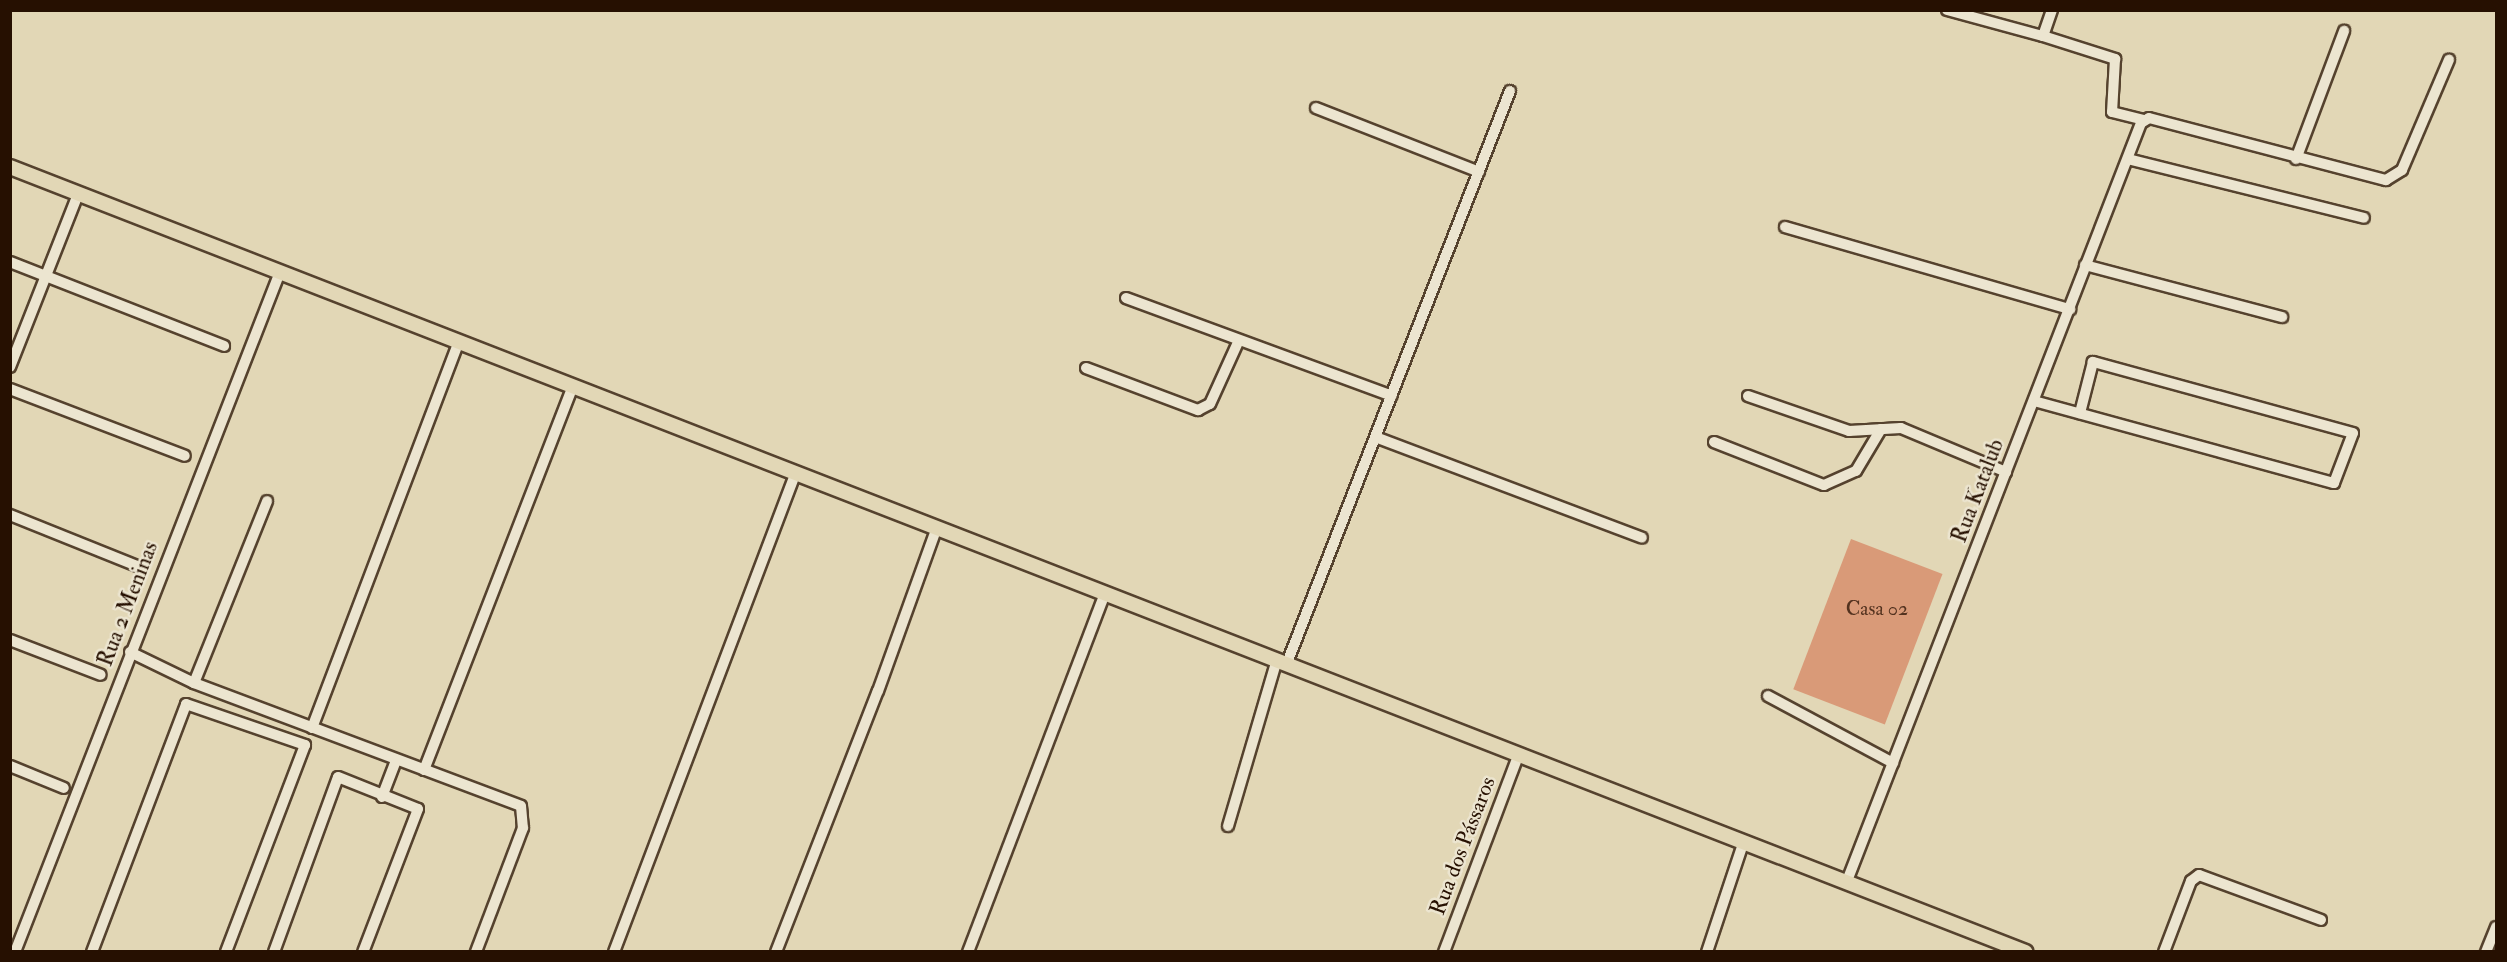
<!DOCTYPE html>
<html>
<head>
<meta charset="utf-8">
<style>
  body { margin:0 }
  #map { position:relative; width:2507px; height:962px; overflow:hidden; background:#e2d7b6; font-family:"IM FELL Double Pica",serif }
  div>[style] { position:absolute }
  .building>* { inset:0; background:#d99a78; transform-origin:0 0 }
  .roads { filter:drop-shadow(2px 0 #55422e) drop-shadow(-2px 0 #55422e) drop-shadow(0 2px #55422e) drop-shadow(0 -2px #55422e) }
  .minor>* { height:10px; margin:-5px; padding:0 5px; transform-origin:5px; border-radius:5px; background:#ece5d0 }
  .major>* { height:14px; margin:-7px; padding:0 7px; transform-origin:7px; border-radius:7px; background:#e2d7b6 }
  span { translate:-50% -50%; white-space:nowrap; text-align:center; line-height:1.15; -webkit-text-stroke:5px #ece5d0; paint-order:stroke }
  .number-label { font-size:20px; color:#53321f }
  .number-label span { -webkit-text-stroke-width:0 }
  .street-label { font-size:22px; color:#261001 }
  .frame { position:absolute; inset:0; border:12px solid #261001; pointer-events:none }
</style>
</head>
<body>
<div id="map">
  <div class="building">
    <i style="left:1851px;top:539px;width:98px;height:161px;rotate:21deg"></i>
  </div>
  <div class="roads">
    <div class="minor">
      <i style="left:1947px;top:10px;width:99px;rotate:15.2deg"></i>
      <i style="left:2043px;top:36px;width:28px;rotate:-71deg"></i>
      <i style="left:2043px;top:36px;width:76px;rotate:17.7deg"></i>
      <i style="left:2115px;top:59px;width:53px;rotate:93.2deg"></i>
      <i style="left:2112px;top:112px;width:32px;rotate:14deg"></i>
      <i style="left:1316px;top:108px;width:175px;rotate:21.4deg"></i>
      <i style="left:2128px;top:159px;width:243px;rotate:14deg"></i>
      <i style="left:2296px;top:159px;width:137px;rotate:-69.4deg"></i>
      <i style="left:1785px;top:227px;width:297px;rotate:16.1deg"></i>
      <i style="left:10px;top:262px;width:230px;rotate:21.4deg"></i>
      <i style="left:2085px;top:265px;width:204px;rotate:14.8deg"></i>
      <i style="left:1126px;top:298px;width:283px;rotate:20.2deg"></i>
      <i style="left:10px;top:367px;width:186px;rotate:-68.5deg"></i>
      <i style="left:1086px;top:368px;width:120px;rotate:20.6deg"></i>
      <i style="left:1198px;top:410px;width:13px;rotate:-27deg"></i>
      <i style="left:1210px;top:404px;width:70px;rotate:-65.6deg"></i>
      <i style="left:10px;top:389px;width:187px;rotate:20.9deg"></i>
      <i style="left:1748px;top:396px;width:107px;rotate:19.1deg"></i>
      <i style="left:1849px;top:431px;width:52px;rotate:-3.3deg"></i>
      <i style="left:1901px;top:428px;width:114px;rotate:22.7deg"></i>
      <i style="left:2034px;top:401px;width:311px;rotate:15.3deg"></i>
      <i style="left:2334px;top:483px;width:53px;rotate:-69.2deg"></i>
      <i style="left:2353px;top:433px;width:270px;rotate:-164.7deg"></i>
      <i style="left:2093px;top:362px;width:53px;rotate:104.3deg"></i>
      <i style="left:1378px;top:438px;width:282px;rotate:20.7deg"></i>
      <i style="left:1714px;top:442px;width:118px;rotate:21.4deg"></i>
      <i style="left:1824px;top:485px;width:35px;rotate:-24deg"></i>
      <i style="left:1856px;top:471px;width:49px;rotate:-59.2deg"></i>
      <i style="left:10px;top:515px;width:137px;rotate:21.9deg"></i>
      <i style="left:10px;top:640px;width:97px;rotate:21deg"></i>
      <i style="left:130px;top:652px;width:71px;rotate:25.8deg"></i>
      <i style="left:194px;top:683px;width:349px;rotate:20.6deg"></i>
      <i style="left:521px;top:806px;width:22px;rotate:85deg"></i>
      <i style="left:523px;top:828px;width:133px;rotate:110.8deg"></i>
      <i style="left:1287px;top:663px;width:614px;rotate:-68.7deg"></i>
      <i style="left:194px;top:683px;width:196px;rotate:-68.1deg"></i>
      <i style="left:1768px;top:696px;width:142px;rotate:28.2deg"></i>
      <i style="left:312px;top:728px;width:413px;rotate:-69.2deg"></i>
      <i style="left:10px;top:766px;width:58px;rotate:22.2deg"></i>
      <i style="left:424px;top:770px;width:412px;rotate:-68.8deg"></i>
      <i style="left:382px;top:797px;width:40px;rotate:-69deg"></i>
      <i style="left:1228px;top:826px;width:174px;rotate:-73.6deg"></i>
      <i style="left:1847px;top:881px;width:813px;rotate:-68.8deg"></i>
      <i style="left:2141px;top:123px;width:9px;rotate:-32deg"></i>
      <i style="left:2149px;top:118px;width:245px;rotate:14.7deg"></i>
      <i style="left:2386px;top:180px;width:19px;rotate:-32deg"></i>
      <i style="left:2402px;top:170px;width:120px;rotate:-66.9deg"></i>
      <i style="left:15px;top:952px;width:730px;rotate:-68.71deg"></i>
      <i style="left:92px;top:952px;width:265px;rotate:-69.2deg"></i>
      <i style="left:186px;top:704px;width:126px;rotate:19deg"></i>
      <i style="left:305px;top:745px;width:222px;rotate:110.9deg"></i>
      <i style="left:274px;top:952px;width:186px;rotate:-69.9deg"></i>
      <i style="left:338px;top:777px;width:86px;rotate:21.8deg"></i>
      <i style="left:418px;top:809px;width:153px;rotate:111deg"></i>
      <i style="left:614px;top:952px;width:513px;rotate:-69.23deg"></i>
      <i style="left:776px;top:952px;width:280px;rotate:-68.7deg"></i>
      <i style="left:878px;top:691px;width:174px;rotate:-70.2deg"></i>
      <i style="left:968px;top:952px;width:384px;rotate:-69.1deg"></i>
      <i style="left:1444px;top:952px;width:212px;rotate:-69.3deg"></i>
      <i style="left:1707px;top:952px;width:117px;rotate:-71.6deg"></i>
      <i style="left:2164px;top:952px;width:76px;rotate:-69.2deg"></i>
      <i style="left:2191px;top:881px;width:10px;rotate:-37deg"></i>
      <i style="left:2199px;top:875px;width:130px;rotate:20.2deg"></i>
      <i style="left:2486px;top:952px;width:27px;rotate:-68deg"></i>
    </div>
    <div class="major">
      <i style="left:10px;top:167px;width:2163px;rotate:21.28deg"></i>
    </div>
  </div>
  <div class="number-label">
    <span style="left:1877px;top:608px">Casa 02</span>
  </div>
  <div class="street-label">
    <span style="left:1978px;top:491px;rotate:-69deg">Rua Katalub</span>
    <span style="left:128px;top:604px;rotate:-69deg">Rua 2 Meninas</span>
    <span style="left:1463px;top:846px;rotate:-69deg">Rua dos Pássaros</span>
  </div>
  <div class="frame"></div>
</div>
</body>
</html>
